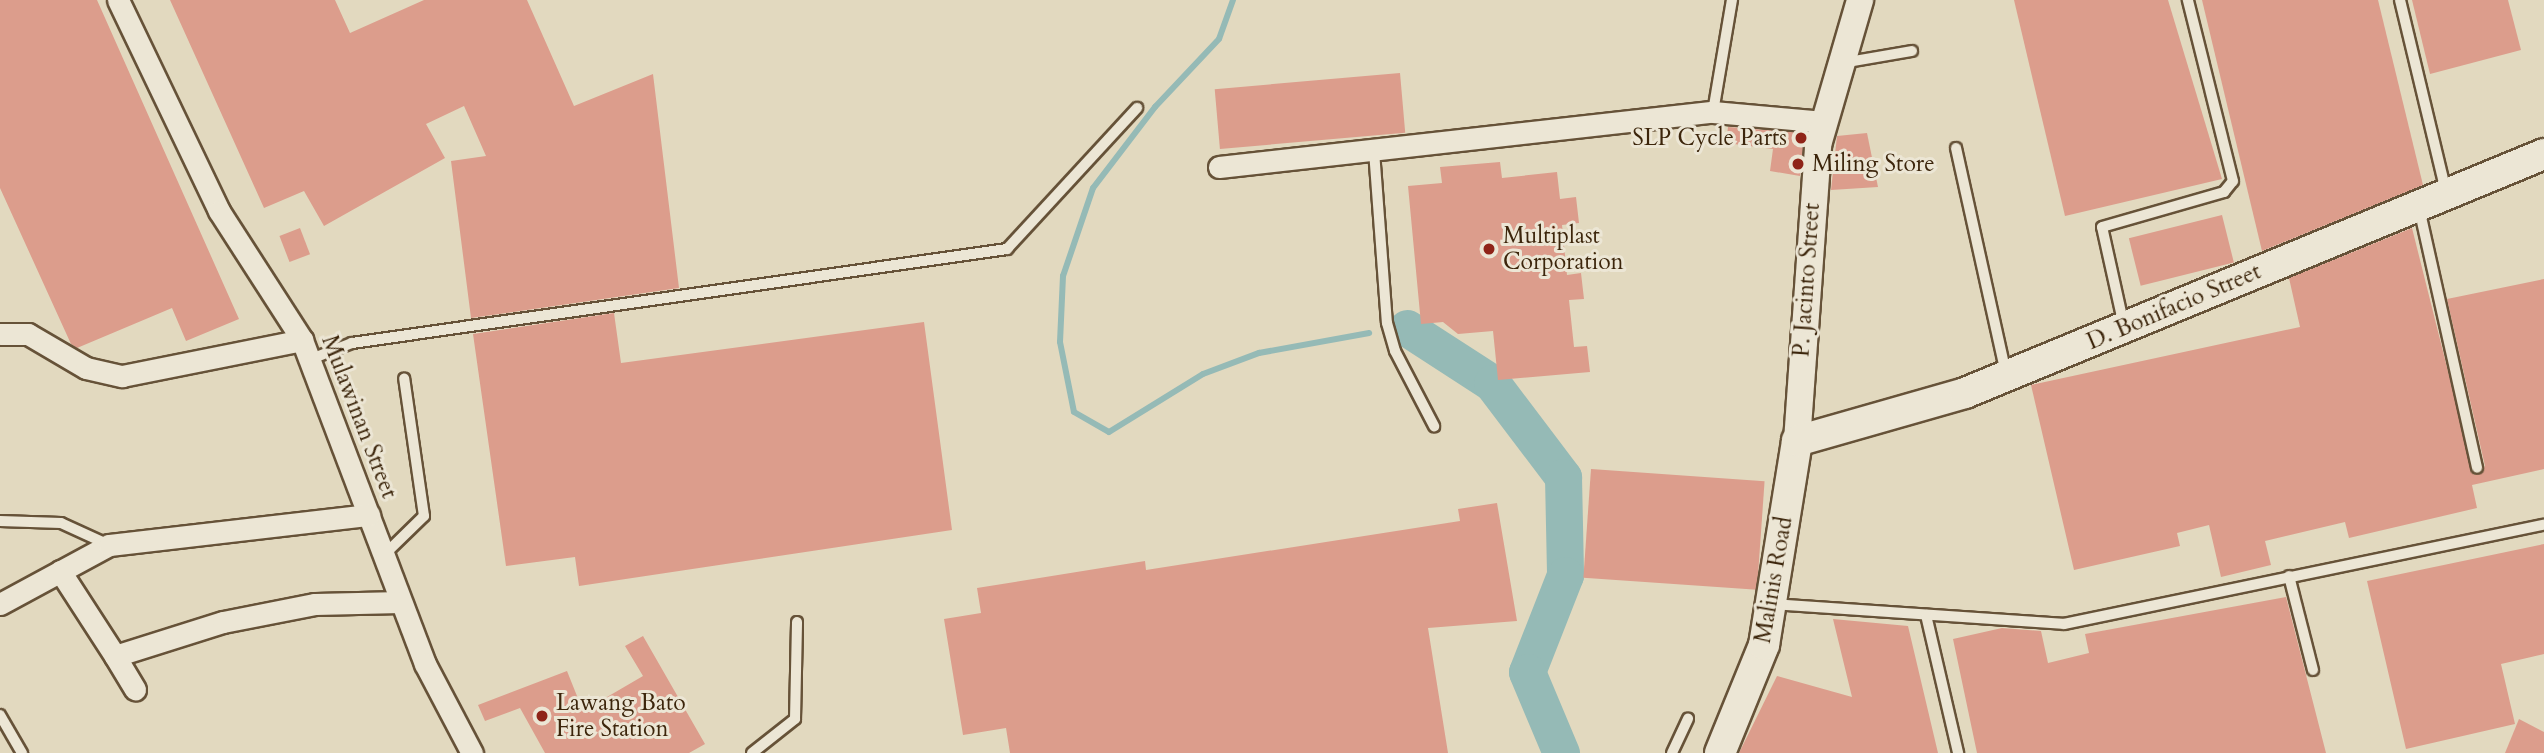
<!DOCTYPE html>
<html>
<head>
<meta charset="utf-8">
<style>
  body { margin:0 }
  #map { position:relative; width:2544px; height:753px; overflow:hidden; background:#e2d9bf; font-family:Cardo,serif }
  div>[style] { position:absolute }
  .stream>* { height:6px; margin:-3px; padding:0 3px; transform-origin:3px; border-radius:3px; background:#95bab6 }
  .river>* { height:37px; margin:-18.5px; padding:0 18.5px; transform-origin:18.5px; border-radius:18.5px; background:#95bab6 }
  .building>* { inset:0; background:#dc9d8c; transform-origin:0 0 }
  .roads { filter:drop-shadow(2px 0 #665238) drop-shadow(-2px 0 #665238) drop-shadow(0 2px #665238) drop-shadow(0 -2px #665238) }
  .service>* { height:10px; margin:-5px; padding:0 5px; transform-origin:5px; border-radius:5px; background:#ece6d5 }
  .minor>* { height:21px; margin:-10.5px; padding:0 10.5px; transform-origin:10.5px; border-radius:10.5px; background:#ece6d5 }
  .tertiary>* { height:26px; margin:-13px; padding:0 13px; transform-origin:13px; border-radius:13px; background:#ece6d5 }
  .secondary>* { height:30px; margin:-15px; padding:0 15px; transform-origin:15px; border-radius:15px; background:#ece6d5 }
  .dots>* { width:19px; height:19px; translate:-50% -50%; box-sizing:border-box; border:4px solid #ece6d5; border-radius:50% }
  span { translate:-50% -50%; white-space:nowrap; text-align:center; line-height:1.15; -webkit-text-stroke:6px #ece6d5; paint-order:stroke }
  .poi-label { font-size:23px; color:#3c250b }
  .right { translate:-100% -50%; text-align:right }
  .left { translate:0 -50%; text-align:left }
  .street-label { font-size:23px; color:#3c250b }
</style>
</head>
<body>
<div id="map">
  <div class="stream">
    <i style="left:1233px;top:0;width:41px;rotate:109.7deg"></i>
    <i style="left:1219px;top:39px;width:93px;rotate:133.3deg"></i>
    <i style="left:1155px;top:107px;width:102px;rotate:127.4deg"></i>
    <i style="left:1093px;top:188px;width:93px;rotate:108.8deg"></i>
    <i style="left:1063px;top:276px;width:66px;rotate:92.6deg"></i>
    <i style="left:1060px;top:342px;width:71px;rotate:78.7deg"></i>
    <i style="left:1074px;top:412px;width:40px;rotate:29.7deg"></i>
    <i style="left:1109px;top:432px;width:110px;rotate:-31.7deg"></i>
    <i style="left:1203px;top:374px;width:60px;rotate:-20.6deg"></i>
    <i style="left:1259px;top:353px;width:112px;rotate:-10.3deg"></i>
  </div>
  <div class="river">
    <i style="left:1407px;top:328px;width:101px;rotate:32.9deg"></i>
    <i style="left:1492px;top:383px;width:118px;rotate:52.9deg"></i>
    <i style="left:1563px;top:477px;width:98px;rotate:88.8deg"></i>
    <i style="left:1565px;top:575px;width:104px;rotate:111.4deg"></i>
    <i style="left:1527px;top:672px;width:88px;rotate:67.2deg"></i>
  </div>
  <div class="building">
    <i style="clip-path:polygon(0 0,97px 0,239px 319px,186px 341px,172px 308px,77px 348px,71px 344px,0 188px)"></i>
    <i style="clip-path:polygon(170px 0,335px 0,350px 33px,424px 0,527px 0,574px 106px,653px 74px,679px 288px,471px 318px,451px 161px,486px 156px,464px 106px,426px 124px,445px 158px,324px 226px,304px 191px,264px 208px)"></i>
    <i style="clip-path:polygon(2014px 0,2168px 0,2222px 179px,2065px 216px)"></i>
    <i style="clip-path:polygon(2202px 0,2378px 0,2423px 185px,2262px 251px)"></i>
    <i style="clip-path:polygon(2412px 0,2508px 0,2521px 50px,2430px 74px)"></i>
    <i style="left:1400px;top:73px;width:60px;height:186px;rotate:85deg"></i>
    <i style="clip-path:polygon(1728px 127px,1805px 133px,1800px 176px,1770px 171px,1773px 149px,1726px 143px)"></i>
    <i style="clip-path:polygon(1867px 133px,1878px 187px,1831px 190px,1837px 136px)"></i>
    <i style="clip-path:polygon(1500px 162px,1502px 178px,1557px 172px,1560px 199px,1576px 197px,1579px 223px,1562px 225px,1567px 275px,1581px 273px,1584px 299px,1569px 300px,1574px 347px,1587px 346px,1590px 372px,1498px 380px,1493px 331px,1458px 334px,1443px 322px,1421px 324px,1408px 186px,1442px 183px,1440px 167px)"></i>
    <i style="left:2222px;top:215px;width:49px;height:96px;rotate:76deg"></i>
    <i style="left:300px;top:228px;width:28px;height:22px;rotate:69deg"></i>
    <i style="clip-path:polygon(2412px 228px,2474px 475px,2485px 466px,2447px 299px,2544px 279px,2544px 469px,2472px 485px,2477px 508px,2349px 538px,2345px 522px,2265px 541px,2271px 565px,2221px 577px,2209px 525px,2177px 533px,2180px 546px,2074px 570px,2031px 385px,2300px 327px,2289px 278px)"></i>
    <i style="clip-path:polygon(614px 313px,621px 363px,924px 322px,952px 530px,579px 586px,575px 557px,506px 566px,473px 334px)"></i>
    <i style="left:1591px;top:469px;width:174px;height:109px;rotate:4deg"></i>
    <i style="clip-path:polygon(1497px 503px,1517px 621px,1428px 628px,1448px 753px,1010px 753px,1006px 728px,963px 735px,944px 619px,981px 613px,977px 588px,1145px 561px,1146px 570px,1460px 521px,1458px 509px)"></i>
    <i style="clip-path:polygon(2544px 544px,2544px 654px,2501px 664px,2515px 724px,2406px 749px,2367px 581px)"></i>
    <i style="clip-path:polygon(2286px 597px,2326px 753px,1977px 753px,1953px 639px,2002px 628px,2041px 631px,2048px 663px,2089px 653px,2085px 634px)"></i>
    <i style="clip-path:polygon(1833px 619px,1908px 626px,1938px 753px,1739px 753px,1777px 676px,1852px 697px)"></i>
    <i style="clip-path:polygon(643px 636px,705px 744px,689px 753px,545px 753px,520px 708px,485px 721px,478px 705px,567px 671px,583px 711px,643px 676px,625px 646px)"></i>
    <i style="clip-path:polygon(2519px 719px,2544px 732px,2544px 753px,2505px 753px)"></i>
  </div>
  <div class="roads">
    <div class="service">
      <i style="left:2400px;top:0;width:196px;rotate:76.5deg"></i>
      <i style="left:1842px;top:63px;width:71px;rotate:-9.7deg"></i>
      <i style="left:1713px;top:112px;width:114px;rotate:-80.4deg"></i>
      <i style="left:1956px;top:148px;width:231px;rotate:77.5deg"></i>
      <i style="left:1374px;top:151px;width:172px;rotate:85.7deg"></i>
      <i style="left:1387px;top:323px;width:29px;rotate:74deg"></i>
      <i style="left:1395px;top:351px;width:85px;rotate:62.5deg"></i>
      <i style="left:2419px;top:208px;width:266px;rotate:77.4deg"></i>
      <i style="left:2124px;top:326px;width:101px;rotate:-102.5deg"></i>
      <i style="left:2102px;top:227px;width:127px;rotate:-16deg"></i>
      <i style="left:2224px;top:192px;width:14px;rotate:-51deg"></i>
      <i style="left:2233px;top:181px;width:187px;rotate:-104deg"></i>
      <i style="left:311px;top:359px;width:44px;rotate:-21.3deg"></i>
      <i style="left:352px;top:343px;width:662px;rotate:-8.17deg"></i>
      <i style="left:1007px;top:249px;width:192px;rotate:-47.3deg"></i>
      <i style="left:0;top:521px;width:61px;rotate:1.9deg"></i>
      <i style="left:61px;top:523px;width:53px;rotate:24.6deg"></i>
      <i style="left:384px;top:555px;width:56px;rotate:-44.3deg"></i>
      <i style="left:424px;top:516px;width:139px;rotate:-98.2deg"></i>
      <i style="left:2289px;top:576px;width:97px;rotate:75.7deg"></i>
      <i style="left:1773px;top:604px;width:292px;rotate:3.9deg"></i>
      <i style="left:2064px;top:624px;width:490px;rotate:-11.7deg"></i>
      <i style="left:1926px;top:615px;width:142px;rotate:76.9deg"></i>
      <i style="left:0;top:715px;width:44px;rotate:59.9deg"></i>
      <i style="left:752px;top:753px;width:55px;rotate:-38.3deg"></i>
      <i style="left:795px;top:719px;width:97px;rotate:-88.8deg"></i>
      <i style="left:1672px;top:753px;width:38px;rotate:-65deg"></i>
    </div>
    <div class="minor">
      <i style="left:118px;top:0;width:234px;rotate:64.4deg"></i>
      <i style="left:219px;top:211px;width:153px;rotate:57.2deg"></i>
      <i style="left:302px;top:340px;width:347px;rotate:69.2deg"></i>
      <i style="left:425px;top:664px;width:101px;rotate:62.2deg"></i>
      <i style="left:1219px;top:167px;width:497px;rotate:-6.4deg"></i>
      <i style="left:1713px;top:112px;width:111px;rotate:5.1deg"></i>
      <i style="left:0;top:334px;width:28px"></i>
      <i style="left:28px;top:334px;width:67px;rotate:30.4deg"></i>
      <i style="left:86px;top:368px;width:37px;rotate:13deg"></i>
      <i style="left:122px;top:376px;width:184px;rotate:-11.3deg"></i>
      <i style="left:60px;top:571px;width:101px;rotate:57.1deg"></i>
      <i style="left:115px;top:656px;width:113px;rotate:-17.5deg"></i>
      <i style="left:223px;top:622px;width:94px;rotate:-11.1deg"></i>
      <i style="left:315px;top:604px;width:86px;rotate:-1.3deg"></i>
      <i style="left:0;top:604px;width:124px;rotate:-28.4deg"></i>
      <i style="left:109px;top:545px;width:262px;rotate:-6.6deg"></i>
      <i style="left:115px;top:656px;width:39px;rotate:59deg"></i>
    </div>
    <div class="tertiary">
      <i style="left:1797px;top:441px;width:297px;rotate:-85.9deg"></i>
      <i style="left:1818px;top:145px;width:151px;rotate:-73.8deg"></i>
    </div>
    <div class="secondary">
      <i style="left:1720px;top:753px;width:117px;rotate:-67.8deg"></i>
      <i style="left:1764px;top:645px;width:207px;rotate:-80.8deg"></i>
      <i style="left:1797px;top:441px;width:175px;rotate:-15.9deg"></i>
      <i style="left:1965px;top:393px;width:626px;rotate:-22.43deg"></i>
    </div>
  </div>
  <div class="dots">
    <i style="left:1801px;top:138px;background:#8f2418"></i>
    <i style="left:1798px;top:164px;background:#8f2418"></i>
    <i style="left:1489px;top:249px;background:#8f2418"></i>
    <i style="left:542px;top:716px;background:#8f2418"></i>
  </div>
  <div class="poi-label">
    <span class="right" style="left:1787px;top:138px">SLP Cycle Parts</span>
    <span class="left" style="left:1812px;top:164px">Miling Store</span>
    <span class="left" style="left:1503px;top:249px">Multiplast<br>Corporation</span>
    <span class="left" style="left:556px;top:716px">Lawang Bato<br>Fire Station</span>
  </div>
  <div class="street-label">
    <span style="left:1807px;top:280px;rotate:-86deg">P. Jacinto Street</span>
    <span style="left:2174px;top:307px;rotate:-23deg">D. Bonifacio Street</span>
    <span style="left:359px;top:417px;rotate:69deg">Mulawinan Street</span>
    <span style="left:1774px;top:580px;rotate:-80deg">Malinis Road</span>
  </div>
</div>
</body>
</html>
